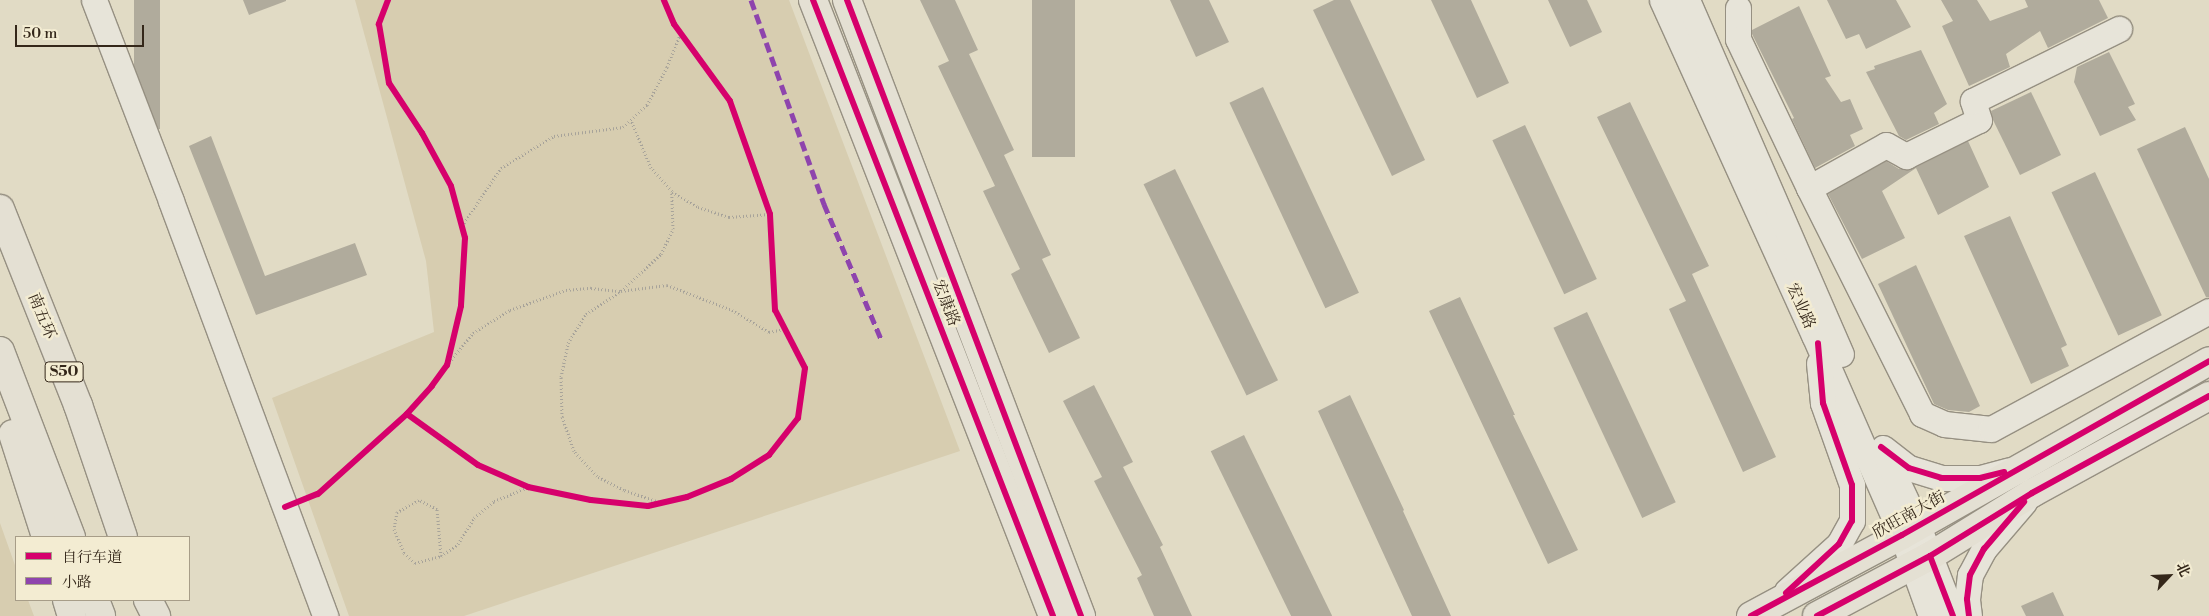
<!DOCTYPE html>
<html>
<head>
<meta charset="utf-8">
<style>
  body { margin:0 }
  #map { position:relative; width:2209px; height:616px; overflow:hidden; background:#e1dbc5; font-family:"Libre Bodoni","Noto Serif SC",serif }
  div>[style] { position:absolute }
  .green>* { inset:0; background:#d7cdb0 }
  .building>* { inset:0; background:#b0ab9c; transform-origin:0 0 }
  .path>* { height:3px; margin-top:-1.5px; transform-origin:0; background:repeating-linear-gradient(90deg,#a7a39a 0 1px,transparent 0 3.5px) }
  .roads { filter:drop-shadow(1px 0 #969082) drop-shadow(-1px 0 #969082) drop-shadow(0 1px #969082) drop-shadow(0 -1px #969082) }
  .minor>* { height:25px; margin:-12.5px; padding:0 12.5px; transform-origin:12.5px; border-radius:12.5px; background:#e7e4d9 }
  .major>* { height:28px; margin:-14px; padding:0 14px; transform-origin:14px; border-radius:14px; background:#e4e0d3 }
  .highway>* { height:28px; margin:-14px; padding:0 14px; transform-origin:14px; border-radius:14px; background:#e4e0d3 }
  .quiet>* { height:5px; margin-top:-2.5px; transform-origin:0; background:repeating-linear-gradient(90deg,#8e44ad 0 10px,transparent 0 15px) }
  .cycleway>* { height:6px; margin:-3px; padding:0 3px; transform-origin:3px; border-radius:3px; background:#d6006c }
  span { translate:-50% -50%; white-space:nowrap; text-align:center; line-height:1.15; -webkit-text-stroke:5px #f3ecd2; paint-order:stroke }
  .shield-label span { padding:1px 4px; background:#f3ecd2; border:1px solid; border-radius:4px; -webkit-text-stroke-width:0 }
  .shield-label { font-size:15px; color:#34271a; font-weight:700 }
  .street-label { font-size:16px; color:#34271a }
  .legend { position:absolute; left:15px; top:536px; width:175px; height:65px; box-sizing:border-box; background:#f3ecd2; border:1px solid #a79d88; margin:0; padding:6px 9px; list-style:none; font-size:15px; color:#34271a }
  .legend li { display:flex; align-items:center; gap:10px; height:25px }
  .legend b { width:25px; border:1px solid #a79d88 }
  .north { position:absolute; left:2144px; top:551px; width:50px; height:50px; -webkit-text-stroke:4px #f3ecd2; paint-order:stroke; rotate:65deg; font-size:14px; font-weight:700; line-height:20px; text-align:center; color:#34271a }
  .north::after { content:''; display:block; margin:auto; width:18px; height:22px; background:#34271a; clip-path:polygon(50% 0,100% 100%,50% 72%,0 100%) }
  .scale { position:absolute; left:15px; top:25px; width:129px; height:22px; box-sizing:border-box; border:2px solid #34271a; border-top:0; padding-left:6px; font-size:15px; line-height:18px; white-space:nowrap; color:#34271a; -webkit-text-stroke:4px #f3ecd2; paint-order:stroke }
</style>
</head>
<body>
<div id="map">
  <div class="green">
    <i style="clip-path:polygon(355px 0,789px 0,960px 451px,464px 616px,349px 616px,272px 398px,434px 332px,426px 261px)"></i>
    <i style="clip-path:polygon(0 523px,16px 568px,16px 600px,28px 600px,34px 616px,0 616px)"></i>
  </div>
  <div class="building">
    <i style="left:134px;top:0;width:26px;height:129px"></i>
    <i style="clip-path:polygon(243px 0,286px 0,286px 1px,249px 15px)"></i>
    <i style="clip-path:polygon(920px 0,955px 0,978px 50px,969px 54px,1014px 150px,1004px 155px,1051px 255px,1042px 259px,1080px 338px,1049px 353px,1011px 274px,1020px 269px,983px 191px,995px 186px,938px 66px,949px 61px)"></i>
    <i style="left:1032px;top:0;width:43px;height:157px"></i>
    <i style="clip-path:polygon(1170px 0,1209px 0,1229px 42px,1196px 57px)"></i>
    <i style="clip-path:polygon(1334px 0,1350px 0,1425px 160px,1392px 176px,1313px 10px)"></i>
    <i style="clip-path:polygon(1431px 0,1471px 0,1509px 83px,1477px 98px)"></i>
    <i style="clip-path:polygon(1548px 0,1587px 0,1602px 32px,1570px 47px)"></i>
    <i style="clip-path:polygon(1827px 0,1896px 0,1911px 27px,1866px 49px,1859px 34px,1846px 39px)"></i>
    <i style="clip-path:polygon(1941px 0,1977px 0,1990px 21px,2028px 7px,2025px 0,2099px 0,2108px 18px,2048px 48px,2040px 31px,2006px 54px,2010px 67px,1969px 86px,1942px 26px,1953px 21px)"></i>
    <i style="clip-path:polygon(1799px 6px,1831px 76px,1825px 78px,1841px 102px,1850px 99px,1863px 129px,1850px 135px,1855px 146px,1815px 168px,1792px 119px,1794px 118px,1752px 34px,1752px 30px)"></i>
    <i style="clip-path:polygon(1921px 50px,1947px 104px,1934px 113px,1939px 124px,1906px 140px,1899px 136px,1866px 72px,1875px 69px,1874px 66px)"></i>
    <i style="clip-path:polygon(2109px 52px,2135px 104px,2128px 107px,2136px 120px,2100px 136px,2074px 82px,2077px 67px)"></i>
    <i style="left:1263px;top:87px;width:227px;height:37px;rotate:65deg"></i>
    <i style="clip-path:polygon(2031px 92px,2061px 155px,2020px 175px,1993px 120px,1991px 111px)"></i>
    <i style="clip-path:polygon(1630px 102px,1709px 266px,1692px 274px,1776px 457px,1743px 472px,1669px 309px,1686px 301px,1597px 117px)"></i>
    <i style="left:1525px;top:125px;width:170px;height:36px;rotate:65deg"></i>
    <i style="clip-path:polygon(2185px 127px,2209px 179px,2209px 297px,2206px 297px,2137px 149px)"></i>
    <i style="clip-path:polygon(211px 136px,265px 276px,355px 243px,367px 275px,256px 315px,189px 146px)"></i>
    <i style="clip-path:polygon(1968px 141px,1989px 187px,1938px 215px,1916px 168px,1882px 191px,1905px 238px,1862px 259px,1828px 194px,1886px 161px,1899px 169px,1912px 169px)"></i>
    <i style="left:1175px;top:169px;width:235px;height:35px;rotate:64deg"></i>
    <i style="left:2095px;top:172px;width:158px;height:48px;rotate:65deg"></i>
    <i style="clip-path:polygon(2010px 216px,2067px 345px,2061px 348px,2069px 366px,2031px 384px,1964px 236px)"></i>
    <i style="clip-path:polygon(1916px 265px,1980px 406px,1969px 412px,1948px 410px,1934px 404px,1878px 284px)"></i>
    <i style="clip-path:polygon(1460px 297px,1515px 415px,1513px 415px,1578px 550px,1548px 564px,1429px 311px)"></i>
    <i style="left:1587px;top:312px;width:210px;height:37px;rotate:65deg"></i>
    <i style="clip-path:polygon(1094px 385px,1133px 462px,1123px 467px,1163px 545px,1160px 547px,1192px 616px,1154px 616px,1137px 578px,1142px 575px,1094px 481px,1102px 477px,1063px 401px)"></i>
    <i style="clip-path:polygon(1350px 395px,1404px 510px,1403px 511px,1451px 616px,1412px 616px,1318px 411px)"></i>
    <i style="left:1244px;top:435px;width:201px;height:37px;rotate:64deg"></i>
    <i style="clip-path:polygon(2053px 592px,2064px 616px,2026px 616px,2021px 606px)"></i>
  </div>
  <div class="path">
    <i style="left:672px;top:192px;width:30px;rotate:30deg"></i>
    <i style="left:698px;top:207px;width:33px;rotate:18deg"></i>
    <i style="left:729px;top:217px;width:41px;rotate:-4.2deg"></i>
    <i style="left:462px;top:226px;width:70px;rotate:-56.1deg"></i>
    <i style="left:501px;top:168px;width:62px;rotate:-31.1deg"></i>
    <i style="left:554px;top:136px;width:70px;rotate:-7.4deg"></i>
    <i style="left:623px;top:127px;width:33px;rotate:-43deg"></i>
    <i style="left:647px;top:105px;width:43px;rotate:-62.2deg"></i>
    <i style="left:667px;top:67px;width:37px;rotate:-68deg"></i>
    <i style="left:447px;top:365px;width:41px;rotate:-50.9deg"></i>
    <i style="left:473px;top:333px;width:44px;rotate:-31.9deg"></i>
    <i style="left:510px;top:310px;width:59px;rotate:-19.7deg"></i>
    <i style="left:566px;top:290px;width:25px;rotate:-5deg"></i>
    <i style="left:591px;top:288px;width:30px;rotate:6deg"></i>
    <i style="left:621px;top:291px;width:54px;rotate:-42.8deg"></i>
    <i style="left:661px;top:254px;width:28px;rotate:-64deg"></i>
    <i style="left:673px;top:229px;width:38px;rotate:-92deg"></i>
    <i style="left:672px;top:191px;width:31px;rotate:-132deg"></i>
    <i style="left:651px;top:168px;width:52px;rotate:-112.6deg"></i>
    <i style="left:662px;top:503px;width:40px;rotate:-161.1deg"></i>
    <i style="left:624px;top:490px;width:30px;rotate:-153deg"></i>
    <i style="left:597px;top:476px;width:34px;rotate:-133deg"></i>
    <i style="left:574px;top:451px;width:36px;rotate:-109deg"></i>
    <i style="left:562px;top:417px;width:40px;rotate:-91.4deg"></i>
    <i style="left:561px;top:377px;width:35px;rotate:-78deg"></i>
    <i style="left:568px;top:343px;width:34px;rotate:-58deg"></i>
    <i style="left:586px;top:314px;width:42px;rotate:-33.3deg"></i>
    <i style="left:621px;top:291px;width:46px;rotate:-7.4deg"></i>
    <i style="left:667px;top:285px;width:70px;rotate:21deg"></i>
    <i style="left:732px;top:310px;width:43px;rotate:30.7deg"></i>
    <i style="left:769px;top:332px;width:15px;rotate:-11deg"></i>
    <i style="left:441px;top:556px;width:47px;rotate:-94.9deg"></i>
    <i style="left:437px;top:509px;width:20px;rotate:-153deg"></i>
    <i style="left:419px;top:500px;width:25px;rotate:151deg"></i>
    <i style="left:397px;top:512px;width:17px;rotate:100deg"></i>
    <i style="left:394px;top:529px;width:26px;rotate:67deg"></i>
    <i style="left:404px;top:553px;width:15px;rotate:42deg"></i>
    <i style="left:415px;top:563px;width:27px;rotate:-15deg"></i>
    <i style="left:441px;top:556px;width:21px;rotate:-35deg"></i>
    <i style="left:458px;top:544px;width:31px;rotate:-58deg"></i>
    <i style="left:474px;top:518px;width:26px;rotate:-40deg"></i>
    <i style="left:494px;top:501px;width:37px;rotate:-22deg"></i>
  </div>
  <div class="roads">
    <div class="minor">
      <i style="left:94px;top:0;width:215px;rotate:69deg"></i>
      <i style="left:171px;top:201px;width:443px;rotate:69.6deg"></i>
      <i style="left:1662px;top:0;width:368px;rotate:65.6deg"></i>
      <i style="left:1814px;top:335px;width:219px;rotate:66.3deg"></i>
      <i style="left:1902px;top:535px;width:86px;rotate:70.3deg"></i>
      <i style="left:1687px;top:0;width:386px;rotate:66.5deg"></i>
      <i style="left:1738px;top:8px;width:31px;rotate:90deg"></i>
      <i style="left:1738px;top:39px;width:165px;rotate:64.5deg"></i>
      <i style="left:1809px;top:188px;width:88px;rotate:-29.2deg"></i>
      <i style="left:1886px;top:145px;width:23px;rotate:29deg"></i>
      <i style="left:1906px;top:156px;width:81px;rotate:-26.3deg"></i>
      <i style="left:1979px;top:120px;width:20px;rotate:-108deg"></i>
      <i style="left:1973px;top:101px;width:163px;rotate:-26.3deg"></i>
      <i style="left:1809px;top:188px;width:253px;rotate:63.4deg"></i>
      <i style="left:1922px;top:414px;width:24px;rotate:24deg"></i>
      <i style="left:1944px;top:424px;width:47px;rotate:6.1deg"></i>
      <i style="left:1991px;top:429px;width:248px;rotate:-28.4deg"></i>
      <i style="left:1883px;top:448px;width:33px;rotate:38deg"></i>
      <i style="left:1909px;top:468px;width:34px;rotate:17deg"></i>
      <i style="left:1941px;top:478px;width:39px"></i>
      <i style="left:1980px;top:478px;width:30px;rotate:-15deg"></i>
      <i style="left:1888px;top:462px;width:71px;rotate:64.9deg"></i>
      <i style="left:1918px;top:526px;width:97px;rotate:68.7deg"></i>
      <i style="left:1787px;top:591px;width:70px;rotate:-42.1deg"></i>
      <i style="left:1839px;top:544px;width:26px;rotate:-61deg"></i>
      <i style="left:1852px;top:521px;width:36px;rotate:-90deg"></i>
      <i style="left:1852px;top:485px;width:87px;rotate:-109.5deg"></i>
      <i style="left:1823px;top:403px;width:40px;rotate:-95.7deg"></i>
      <i style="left:1969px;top:616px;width:17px;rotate:-97deg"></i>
      <i style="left:1967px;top:599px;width:24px;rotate:-83deg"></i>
      <i style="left:1970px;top:575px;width:30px;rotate:-62deg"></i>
      <i style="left:1984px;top:549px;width:62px;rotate:-49.6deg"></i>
    </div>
    <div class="major">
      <i style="left:813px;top:0;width:661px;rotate:68.71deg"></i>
      <i style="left:847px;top:0;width:659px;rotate:69.2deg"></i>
      <i style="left:1751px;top:616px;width:171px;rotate:-28.2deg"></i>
      <i style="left:1902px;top:535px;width:353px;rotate:-29.5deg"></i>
      <i style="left:1817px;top:616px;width:128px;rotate:-28deg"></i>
      <i style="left:1930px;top:556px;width:120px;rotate:-31.7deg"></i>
      <i style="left:2032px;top:493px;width:202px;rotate:-28.7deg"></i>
    </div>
    <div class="highway">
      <i style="left:0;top:209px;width:211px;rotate:68.3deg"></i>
      <i style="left:78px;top:405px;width:139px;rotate:71.2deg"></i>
      <i style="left:0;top:351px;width:199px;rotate:69.1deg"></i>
      <i style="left:13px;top:434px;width:108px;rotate:72.2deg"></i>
      <i style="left:67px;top:600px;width:17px;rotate:73deg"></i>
      <i style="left:95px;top:600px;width:17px;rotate:69deg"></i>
      <i style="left:148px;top:600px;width:18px;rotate:63deg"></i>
    </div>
  </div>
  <div class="quiet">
    <i style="left:751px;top:0;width:217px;rotate:70.3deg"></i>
    <i style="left:824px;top:204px;width:149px;rotate:67.1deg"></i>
  </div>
  <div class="cycleway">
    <i style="left:388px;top:0;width:26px;rotate:111deg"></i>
    <i style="left:379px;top:24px;width:60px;rotate:80.4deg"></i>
    <i style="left:389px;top:83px;width:60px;rotate:56.6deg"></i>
    <i style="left:422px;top:133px;width:60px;rotate:61.3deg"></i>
    <i style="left:451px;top:186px;width:54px;rotate:74.9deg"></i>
    <i style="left:465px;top:238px;width:68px;rotate:93.4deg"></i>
    <i style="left:461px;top:306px;width:61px;rotate:103.3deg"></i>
    <i style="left:447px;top:365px;width:26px;rotate:126deg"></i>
    <i style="left:432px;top:386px;width:38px;rotate:132deg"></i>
    <i style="left:407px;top:414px;width:87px;rotate:35.7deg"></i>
    <i style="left:478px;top:465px;width:55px;rotate:23.7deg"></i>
    <i style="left:528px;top:487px;width:64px;rotate:11.7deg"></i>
    <i style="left:591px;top:500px;width:57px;rotate:6deg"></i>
    <i style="left:648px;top:506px;width:40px;rotate:-13deg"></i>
    <i style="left:687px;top:497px;width:48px;rotate:-22.2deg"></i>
    <i style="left:731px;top:479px;width:45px;rotate:-32.3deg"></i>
    <i style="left:769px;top:455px;width:47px;rotate:-51.9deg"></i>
    <i style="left:798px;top:418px;width:50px;rotate:-82deg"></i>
    <i style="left:805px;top:368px;width:65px;rotate:-117.3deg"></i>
    <i style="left:775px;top:310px;width:96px;rotate:-93deg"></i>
    <i style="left:770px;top:214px;width:120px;rotate:-109.5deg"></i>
    <i style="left:730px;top:101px;width:95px;rotate:-126deg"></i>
    <i style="left:674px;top:24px;width:26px;rotate:-113deg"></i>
    <i style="left:813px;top:0;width:661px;rotate:68.71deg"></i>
    <i style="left:847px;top:0;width:659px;rotate:69.2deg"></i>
    <i style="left:1881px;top:447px;width:35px;rotate:37deg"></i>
    <i style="left:1909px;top:468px;width:34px;rotate:17deg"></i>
    <i style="left:1941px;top:478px;width:39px"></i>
    <i style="left:1980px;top:478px;width:25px;rotate:-14deg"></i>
    <i style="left:285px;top:507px;width:35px;rotate:-22deg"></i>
    <i style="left:318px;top:494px;width:120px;rotate:-42deg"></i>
    <i style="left:1930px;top:556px;width:64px;rotate:69deg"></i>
    <i style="left:1786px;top:593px;width:72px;rotate:-42.8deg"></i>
    <i style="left:1839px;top:544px;width:26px;rotate:-61deg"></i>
    <i style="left:1852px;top:521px;width:36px;rotate:-90deg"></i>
    <i style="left:1852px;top:485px;width:87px;rotate:-109.5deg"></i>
    <i style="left:1823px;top:403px;width:60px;rotate:-94.8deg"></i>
    <i style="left:1751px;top:616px;width:171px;rotate:-28.2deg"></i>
    <i style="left:1902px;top:535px;width:353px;rotate:-29.5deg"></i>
    <i style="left:1817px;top:616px;width:128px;rotate:-28deg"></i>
    <i style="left:1930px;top:556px;width:120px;rotate:-31.7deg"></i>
    <i style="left:2032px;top:493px;width:202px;rotate:-28.7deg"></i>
    <i style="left:1969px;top:616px;width:17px;rotate:-97deg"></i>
    <i style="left:1967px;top:599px;width:24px;rotate:-83deg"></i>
    <i style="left:1970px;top:575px;width:30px;rotate:-62deg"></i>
    <i style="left:1984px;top:549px;width:62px;rotate:-49.6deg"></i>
  </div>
  <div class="shield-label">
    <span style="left:64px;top:372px">S50</span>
  </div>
  <div class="street-label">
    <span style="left:946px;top:303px;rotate:69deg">宏康路</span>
    <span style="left:1801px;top:306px;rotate:66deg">宏业路</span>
    <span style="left:42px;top:316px;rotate:68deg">南五环</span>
    <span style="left:1909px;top:515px;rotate:-29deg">欣旺南大街</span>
  </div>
  <ul class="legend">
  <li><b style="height:6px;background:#d6006c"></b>自行车道</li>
  <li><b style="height:6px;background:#8e44ad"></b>小路</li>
  </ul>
  <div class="north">北</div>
  <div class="scale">50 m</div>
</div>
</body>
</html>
